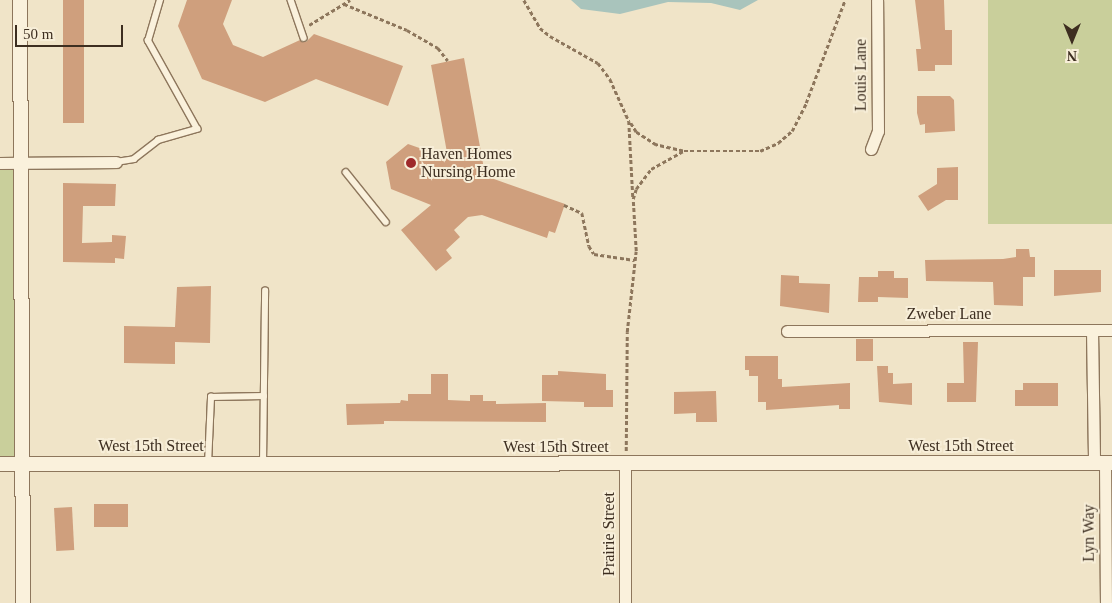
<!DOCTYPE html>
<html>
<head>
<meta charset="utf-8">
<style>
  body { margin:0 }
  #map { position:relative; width:1112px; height:603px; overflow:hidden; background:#f0e4c8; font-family:"Times New Roman",serif }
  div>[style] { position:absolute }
  .green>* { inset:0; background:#c9cf9b; transform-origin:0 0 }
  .water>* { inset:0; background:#a9c4bc }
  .building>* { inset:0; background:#cf9f7d; transform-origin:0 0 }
  .path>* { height:2.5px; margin-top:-1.25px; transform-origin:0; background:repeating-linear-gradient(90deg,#8d765c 0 4px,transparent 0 6.5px) }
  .roads { filter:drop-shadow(1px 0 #8d765c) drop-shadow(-1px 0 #8d765c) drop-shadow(0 1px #8d765c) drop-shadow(0 -1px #8d765c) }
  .service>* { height:5.5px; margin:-2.75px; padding:0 2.75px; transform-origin:2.75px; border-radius:2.75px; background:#faf1dc }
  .minor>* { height:11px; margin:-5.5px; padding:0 5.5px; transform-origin:5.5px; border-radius:5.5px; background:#faf1dc }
  .tertiary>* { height:14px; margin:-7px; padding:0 7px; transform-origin:7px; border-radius:7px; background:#faf1dc }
  .dots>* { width:14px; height:14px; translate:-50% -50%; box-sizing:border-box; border:2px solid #f7eed8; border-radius:50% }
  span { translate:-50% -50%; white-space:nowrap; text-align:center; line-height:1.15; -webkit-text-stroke:4px #f7eed8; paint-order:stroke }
  .street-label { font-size:16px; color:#3d2e20 }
  .poi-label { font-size:16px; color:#3d2e20 }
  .left { translate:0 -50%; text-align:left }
  .north { position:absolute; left:1047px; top:15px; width:50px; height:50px; -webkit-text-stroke:4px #f7eed8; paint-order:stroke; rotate:180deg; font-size:14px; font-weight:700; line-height:20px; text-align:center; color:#3d2e20 }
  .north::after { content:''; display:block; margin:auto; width:18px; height:22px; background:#3d2e20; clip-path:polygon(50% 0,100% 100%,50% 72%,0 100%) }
  .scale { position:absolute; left:15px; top:25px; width:108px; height:22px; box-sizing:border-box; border:2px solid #3d2e20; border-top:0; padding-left:6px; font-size:15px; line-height:18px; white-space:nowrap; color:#3d2e20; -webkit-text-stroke:4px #f7eed8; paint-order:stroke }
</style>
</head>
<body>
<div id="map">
  <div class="green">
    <i style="left:988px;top:0;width:124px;height:224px"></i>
    <i style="left:0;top:163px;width:22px;height:301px"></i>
  </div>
  <div class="water">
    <i style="clip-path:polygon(571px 0,758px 0,740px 10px,711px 3px,668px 2px,620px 14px,581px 9px)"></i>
  </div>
  <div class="building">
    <i style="left:63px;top:0;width:21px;height:123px"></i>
    <i style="clip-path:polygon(187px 0,232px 0,223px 24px,233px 45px,263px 57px,300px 40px,306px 42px,314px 34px,403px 66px,388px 106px,316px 79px,265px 102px,202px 79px,178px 26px)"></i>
    <i style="clip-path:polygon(915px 0,944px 0,945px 30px,952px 30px,952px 65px,935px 65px,935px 71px,918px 71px,916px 49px,921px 49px)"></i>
    <i style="clip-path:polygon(464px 58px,484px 169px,494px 179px,565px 204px,555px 233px,549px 231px,547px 238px,482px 215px,468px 217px,454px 230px,460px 237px,446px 250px,452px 258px,436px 271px,401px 230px,431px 205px,391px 189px,386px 162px,408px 144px,448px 158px,431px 65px)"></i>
    <i style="clip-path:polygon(917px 96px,950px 96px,954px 100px,955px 131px,925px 133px,925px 124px,920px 125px,917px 113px)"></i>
    <i style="clip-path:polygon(958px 167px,958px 200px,946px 200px,928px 211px,918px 196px,937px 184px,937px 168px)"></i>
    <i style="clip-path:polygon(63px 183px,116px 184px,115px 206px,83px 206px,82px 243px,112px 242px,112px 235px,126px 236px,124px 259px,115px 258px,115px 263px,63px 262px)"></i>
    <i style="clip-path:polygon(1016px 249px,1029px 249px,1030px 257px,1035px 257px,1035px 277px,1023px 277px,1023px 306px,994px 305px,993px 282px,926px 281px,925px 260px,1003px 259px,1016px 257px)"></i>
    <i style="clip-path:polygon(1054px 270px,1101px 270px,1101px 292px,1054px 296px)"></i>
    <i style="clip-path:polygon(878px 271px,894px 271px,894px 278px,908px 278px,908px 298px,878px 297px,878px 302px,858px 302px,859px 277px,878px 277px)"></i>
    <i style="clip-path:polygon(781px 275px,799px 276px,799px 283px,830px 284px,829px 313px,780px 306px)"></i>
    <i style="clip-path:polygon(211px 286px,210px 343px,175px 342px,175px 364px,124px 363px,124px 326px,175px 327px,177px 287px)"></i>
    <i style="left:873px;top:339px;width:22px;height:17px;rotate:90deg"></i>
    <i style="clip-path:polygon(963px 342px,978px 342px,976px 402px,947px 402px,947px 383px,964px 383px)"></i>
    <i style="clip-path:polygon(745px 356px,778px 356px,778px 379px,782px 379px,782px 387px,850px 383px,850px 409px,839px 409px,839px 405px,766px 410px,766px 402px,758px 402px,758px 376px,749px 376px,749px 370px,745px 370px)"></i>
    <i style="clip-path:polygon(877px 366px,888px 366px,888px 373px,893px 373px,893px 384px,912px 383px,912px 405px,879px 402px)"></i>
    <i style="clip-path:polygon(558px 371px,606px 374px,606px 390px,613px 390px,613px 407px,584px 407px,584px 402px,542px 401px,542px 375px,558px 375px)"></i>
    <i style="clip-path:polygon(431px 374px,448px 374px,448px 400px,470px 401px,470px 395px,483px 395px,483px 401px,496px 401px,496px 404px,546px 403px,546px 422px,384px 421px,384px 424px,347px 425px,346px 404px,400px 403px,401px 400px,408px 401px,408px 394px,431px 394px)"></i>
    <i style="clip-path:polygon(1023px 383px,1058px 383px,1058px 406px,1015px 406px,1015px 390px,1023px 390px)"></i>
    <i style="clip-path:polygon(716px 391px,717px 422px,696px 422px,696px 413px,674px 414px,674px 392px)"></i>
    <i style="left:128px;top:504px;width:23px;height:34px;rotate:90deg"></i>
    <i style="left:72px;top:507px;width:43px;height:18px;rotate:87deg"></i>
  </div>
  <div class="path">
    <i style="left:524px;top:0;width:32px;rotate:60deg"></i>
    <i style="left:540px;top:28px;width:13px;rotate:39deg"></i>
    <i style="left:550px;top:36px;width:55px;rotate:29.4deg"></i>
    <i style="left:598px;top:63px;width:20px;rotate:53deg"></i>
    <i style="left:610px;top:79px;width:46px;rotate:65.7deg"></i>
    <i style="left:344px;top:4px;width:68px;rotate:22.4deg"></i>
    <i style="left:407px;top:30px;width:36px;rotate:30deg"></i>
    <i style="left:438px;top:48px;width:16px;rotate:52deg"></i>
    <i style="left:309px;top:25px;width:48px;rotate:-31.4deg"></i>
    <i style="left:684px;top:151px;width:76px"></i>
    <i style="left:760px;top:151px;width:20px;rotate:-24deg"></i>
    <i style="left:778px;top:143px;width:18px;rotate:-41deg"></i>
    <i style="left:792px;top:131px;width:31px;rotate:-63deg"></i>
    <i style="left:806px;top:103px;width:110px;rotate:-69.3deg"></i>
    <i style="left:564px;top:205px;width:20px;rotate:24deg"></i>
    <i style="left:582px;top:213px;width:34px;rotate:78deg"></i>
    <i style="left:589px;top:246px;width:9px;rotate:58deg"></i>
    <i style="left:594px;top:254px;width:41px;rotate:8.3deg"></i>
    <i style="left:626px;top:451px;width:119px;rotate:-89.5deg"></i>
    <i style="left:627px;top:332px;width:81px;rotate:-83.7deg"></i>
    <i style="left:636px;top:251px;width:52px;rotate:-93.3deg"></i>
    <i style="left:633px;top:199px;width:10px;rotate:-73deg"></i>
    <i style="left:636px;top:189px;width:25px;rotate:-53deg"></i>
    <i style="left:651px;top:169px;width:37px;rotate:-29deg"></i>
    <i style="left:683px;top:151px;width:28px;rotate:-167deg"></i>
    <i style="left:656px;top:145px;width:24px;rotate:-147deg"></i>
    <i style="left:636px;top:132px;width:13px;rotate:-122deg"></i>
    <i style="left:629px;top:121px;width:77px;rotate:87deg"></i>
  </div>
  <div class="roads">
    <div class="service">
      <i style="left:291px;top:0;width:40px;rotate:71.1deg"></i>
      <i style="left:116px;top:162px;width:18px;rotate:-9deg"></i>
      <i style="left:134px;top:159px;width:31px;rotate:-38deg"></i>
      <i style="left:158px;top:140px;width:41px;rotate:-15.8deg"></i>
      <i style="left:197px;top:129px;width:101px;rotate:-119.1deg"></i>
      <i style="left:148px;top:41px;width:43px;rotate:-73.7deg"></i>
      <i style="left:346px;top:172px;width:64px;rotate:51.3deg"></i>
      <i style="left:208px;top:464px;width:67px;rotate:-87.4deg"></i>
      <i style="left:211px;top:397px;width:53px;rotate:-1.1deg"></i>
      <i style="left:263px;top:464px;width:173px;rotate:-89.3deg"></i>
    </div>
    <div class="minor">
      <i style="left:871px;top:149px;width:19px;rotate:-69deg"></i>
      <i style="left:878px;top:131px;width:131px;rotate:-90.4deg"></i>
      <i style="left:0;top:163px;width:116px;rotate:-0.5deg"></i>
      <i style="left:1092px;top:330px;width:133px;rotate:89.1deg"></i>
      <i style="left:787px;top:331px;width:325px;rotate:-0.2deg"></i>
      <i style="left:1105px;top:463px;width:140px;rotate:89.6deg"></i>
      <i style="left:625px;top:464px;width:139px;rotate:90deg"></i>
    </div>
    <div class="tertiary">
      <i style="left:20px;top:0;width:603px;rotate:89.71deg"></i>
      <i style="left:0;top:464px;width:1112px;rotate:-0.05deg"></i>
    </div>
  </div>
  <div class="dots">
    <i style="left:411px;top:163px;background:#9e2a2b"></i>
  </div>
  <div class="street-label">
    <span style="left:861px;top:75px;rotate:-90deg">Louis Lane</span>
    <span style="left:949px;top:314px">Zweber Lane</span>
    <span style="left:151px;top:446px">West 15th Street</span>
    <span style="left:961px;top:446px">West 15th Street</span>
    <span style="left:556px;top:447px">West 15th Street</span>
    <span style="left:1089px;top:533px;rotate:-90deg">Lyn Way</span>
    <span style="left:609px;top:534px;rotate:-90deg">Prairie Street</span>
  </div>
  <div class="poi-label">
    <span class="left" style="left:421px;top:163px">Haven Homes<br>Nursing Home</span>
  </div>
  <div class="north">N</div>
  <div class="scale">50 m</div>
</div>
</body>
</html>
